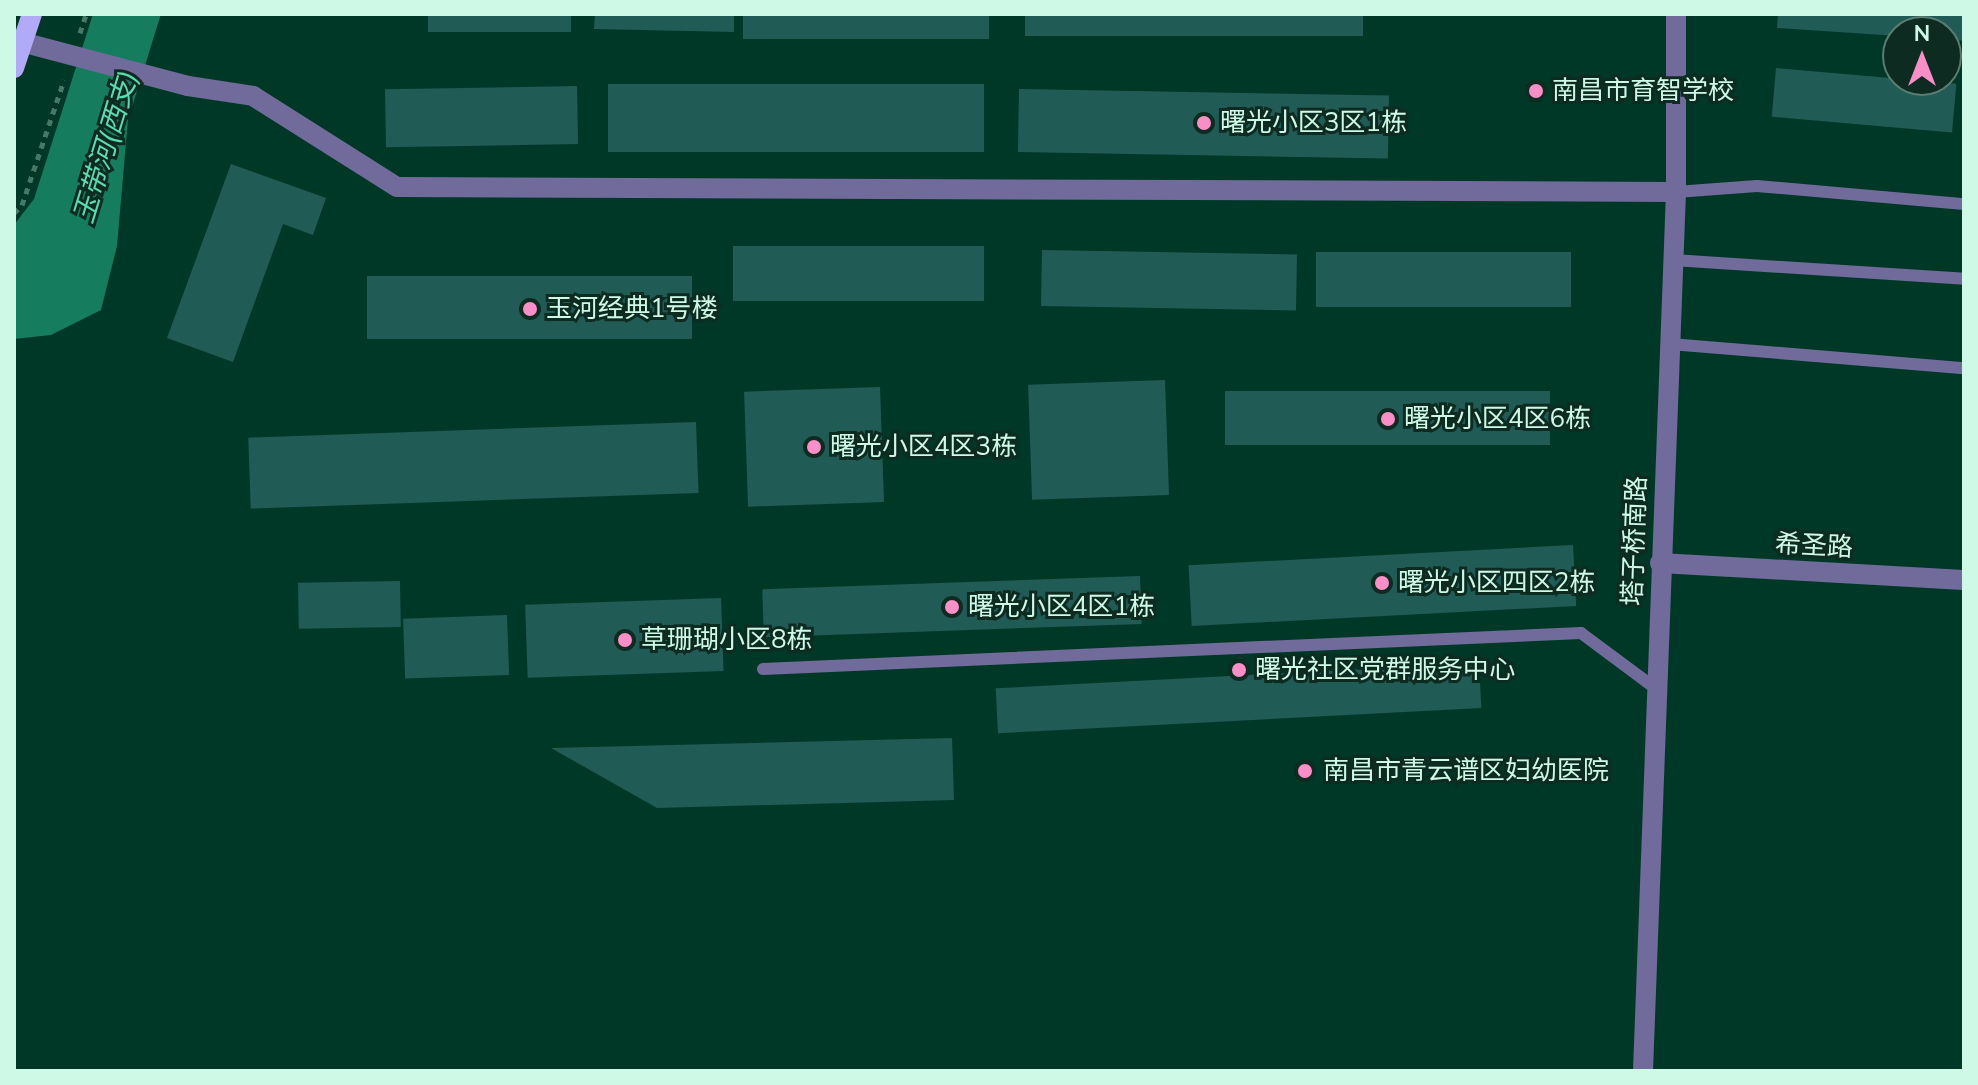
<!DOCTYPE html>
<html>
<head>
<meta charset="utf-8">
<style>
  body { margin:0 }
  #map { position:relative; width:1978px; height:1085px; overflow:hidden; background:#003828; font-family:"Nunito Sans","Noto Sans SC",sans-serif }
  div>[style] { position:absolute }
  .water>* { inset:0; background:#157c5e }
  .building>* { inset:0; background:#215b56; transform-origin:0 0 }
  .path>* { height:5px; margin-top:-2.5px; transform-origin:0; background:repeating-linear-gradient(90deg,#447867 0 6px,transparent 0 12px) }
  .service>* { height:12px; margin:-6px; padding:0 6px; transform-origin:6px; border-radius:6px; background:#706b9a }
  .minor>* { height:20px; margin:-10px; padding:0 10px; transform-origin:10px; border-radius:10px; background:#706b9a }
  .primary>* { height:20px; margin:-10px; padding:0 10px; transform-origin:10px; border-radius:10px; background:#b1aaf7 }
  .dots>* { width:22px; height:22px; translate:-50% -50%; box-sizing:border-box; border:4px solid #0d2b21; border-radius:50% }
  span { translate:-50% -50%; white-space:nowrap; text-align:center; line-height:1.15; -webkit-text-stroke:6px #0d2b21; paint-order:stroke }
  .poi-label { font-size:26px; color:#cdf9e6 }
  .left { translate:0 -50%; text-align:left }
  .street-label { font-size:26px; color:#cdf9e6 }
  .water-label { font-size:28px; color:#59daaf; font-style:italic }
  .frame { position:absolute; inset:0; border:16px solid #cdf9e6; pointer-events:none }
  .north { position:absolute; left:1882px; top:16px; width:80px; height:80px; box-sizing:border-box; background:#0d2b21; border:2px solid #5a7d70; border-radius:50%; rotate:0deg; font-size:22px; font-weight:700; line-height:32px; text-align:center; color:#cdf9e6 }
  .north::after { content:''; display:block; margin:auto; width:28px; height:36px; background:#fa8fc8; clip-path:polygon(50% 0,100% 100%,50% 72%,0 100%) }
</style>
</head>
<body>
<div id="map">
  <div class="water">
    <i style="clip-path:polygon(93px 14px,161px 14px,128px 120px,117px 246px,101px 310px,51px 335px,14px 339px,14px 225px,34px 199px)"></i>
  </div>
  <div class="building">
    <i style="left:428px;top:14px;width:143px;height:18px"></i>
    <i style="clip-path:polygon(595px 14px,734px 14px,734px 32px,594px 29px)"></i>
    <i style="left:743px;top:14px;width:246px;height:25px"></i>
    <i style="left:1025px;top:14px;width:338px;height:22px"></i>
    <i style="clip-path:polygon(1778px 14px,1964px 14px,1964px 41px,1946px 39px,1946px 32px,1898px 32px,1898px 36px,1777px 28px)"></i>
    <i style="left:1776px;top:68px;width:181px;height:49px;rotate:5deg"></i>
    <i style="left:608px;top:84px;width:376px;height:68px"></i>
    <i style="left:577px;top:86px;width:58px;height:192px;rotate:89deg"></i>
    <i style="left:1019px;top:89px;width:370px;height:63px;rotate:1deg"></i>
    <i style="clip-path:polygon(231px 164px,326px 198px,313px 235px,283px 224px,233px 362px,167px 338px)"></i>
    <i style="left:733px;top:246px;width:251px;height:55px"></i>
    <i style="left:1042px;top:250px;width:255px;height:56px;rotate:1deg"></i>
    <i style="left:1316px;top:252px;width:255px;height:55px"></i>
    <i style="left:692px;top:276px;width:63px;height:325px;rotate:90deg"></i>
    <i style="left:1165px;top:380px;width:115px;height:137px;rotate:88deg"></i>
    <i style="left:880px;top:387px;width:115px;height:136px;rotate:88deg"></i>
    <i style="left:1550px;top:391px;width:54px;height:325px;rotate:90deg"></i>
    <i style="left:696px;top:422px;width:71px;height:448px;rotate:88deg"></i>
    <i style="left:1573px;top:545px;width:61px;height:385px;rotate:87deg"></i>
    <i style="left:1140px;top:576px;width:48px;height:378px;rotate:88deg"></i>
    <i style="left:400px;top:581px;width:46px;height:102px;rotate:89deg"></i>
    <i style="left:721px;top:598px;width:73px;height:196px;rotate:88deg"></i>
    <i style="left:507px;top:615px;width:60px;height:104px;rotate:88deg"></i>
    <i style="left:1479px;top:663px;width:45px;height:484px;rotate:87deg"></i>
    <i style="clip-path:polygon(952px 738px,954px 800px,657px 808px,551px 748px)"></i>
  </div>
  <div class="path">
    <i style="left:80px;top:33px;width:20px;rotate:-72deg"></i>
    <i style="left:14px;top:213px;width:11px;rotate:-45deg"></i>
    <i style="left:22px;top:205px;width:132px;rotate:-71.4deg"></i>
  </div>
  <div class="service">
    <i style="left:1676px;top:192px;width:81px;rotate:-4.2deg"></i>
    <i style="left:1757px;top:186px;width:208px;rotate:5deg"></i>
    <i style="left:1673px;top:260px;width:292px;rotate:3.7deg"></i>
    <i style="left:1670px;top:344px;width:295px;rotate:4.7deg"></i>
    <i style="left:763px;top:669px;width:819px;rotate:-2.52deg"></i>
    <i style="left:1581px;top:633px;width:92px;rotate:36.6deg"></i>
  </div>
  <div class="minor">
    <i style="left:14px;top:40px;width:180px;rotate:14.8deg"></i>
    <i style="left:188px;top:86px;width:66px;rotate:8.7deg"></i>
    <i style="left:253px;top:96px;width:170px;rotate:32.3deg"></i>
    <i style="left:397px;top:187px;width:1279px;rotate:0.22deg"></i>
    <i style="left:1660px;top:563px;width:304px;rotate:3.2deg"></i>
    <i style="left:1643px;top:1071px;width:880px;rotate:-87.85deg"></i>
    <i style="left:1676px;top:192px;width:178px;rotate:-90deg"></i>
  </div>
  <div class="primary">
    <i style="left:14px;top:68px;width:57px;rotate:-71.6deg"></i>
  </div>
  <div class="dots">
    <i style="left:1536px;top:91px;background:#fa8fc8"></i>
    <i style="left:1204px;top:123px;background:#fa8fc8"></i>
    <i style="left:530px;top:309px;background:#fa8fc8"></i>
    <i style="left:1388px;top:419px;background:#fa8fc8"></i>
    <i style="left:814px;top:447px;background:#fa8fc8"></i>
    <i style="left:1382px;top:583px;background:#fa8fc8"></i>
    <i style="left:952px;top:607px;background:#fa8fc8"></i>
    <i style="left:625px;top:640px;background:#fa8fc8"></i>
    <i style="left:1239px;top:670px;background:#fa8fc8"></i>
    <i style="left:1305px;top:771px;background:#fa8fc8"></i>
  </div>
  <div class="poi-label">
    <span class="left" style="left:1552px;top:91px">南昌市育智学校</span>
    <span class="left" style="left:1220px;top:123px">曙光小区3区1栋</span>
    <span class="left" style="left:546px;top:309px">玉河经典1号楼</span>
    <span class="left" style="left:1404px;top:419px">曙光小区4区6栋</span>
    <span class="left" style="left:830px;top:447px">曙光小区4区3栋</span>
    <span class="left" style="left:1398px;top:583px">曙光小区四区2栋</span>
    <span class="left" style="left:968px;top:607px">曙光小区4区1栋</span>
    <span class="left" style="left:641px;top:640px">草珊瑚小区8栋</span>
    <span class="left" style="left:1255px;top:670px">曙光社区党群服务中心</span>
    <span class="left" style="left:1323px;top:771px">南昌市青云谱区妇幼医院</span>
  </div>
  <div class="street-label">
    <span style="left:1635px;top:541px;rotate:-88deg">塔子桥南路</span>
    <span style="left:1814px;top:546px;rotate:3deg">希圣路</span>
  </div>
  <div class="water-label">
    <span style="left:106px;top:147px;rotate:-73deg">玉带河(西支)</span>
  </div>
  <div class="frame"></div>
  <div class="north">N</div>
</div>
</body>
</html>
